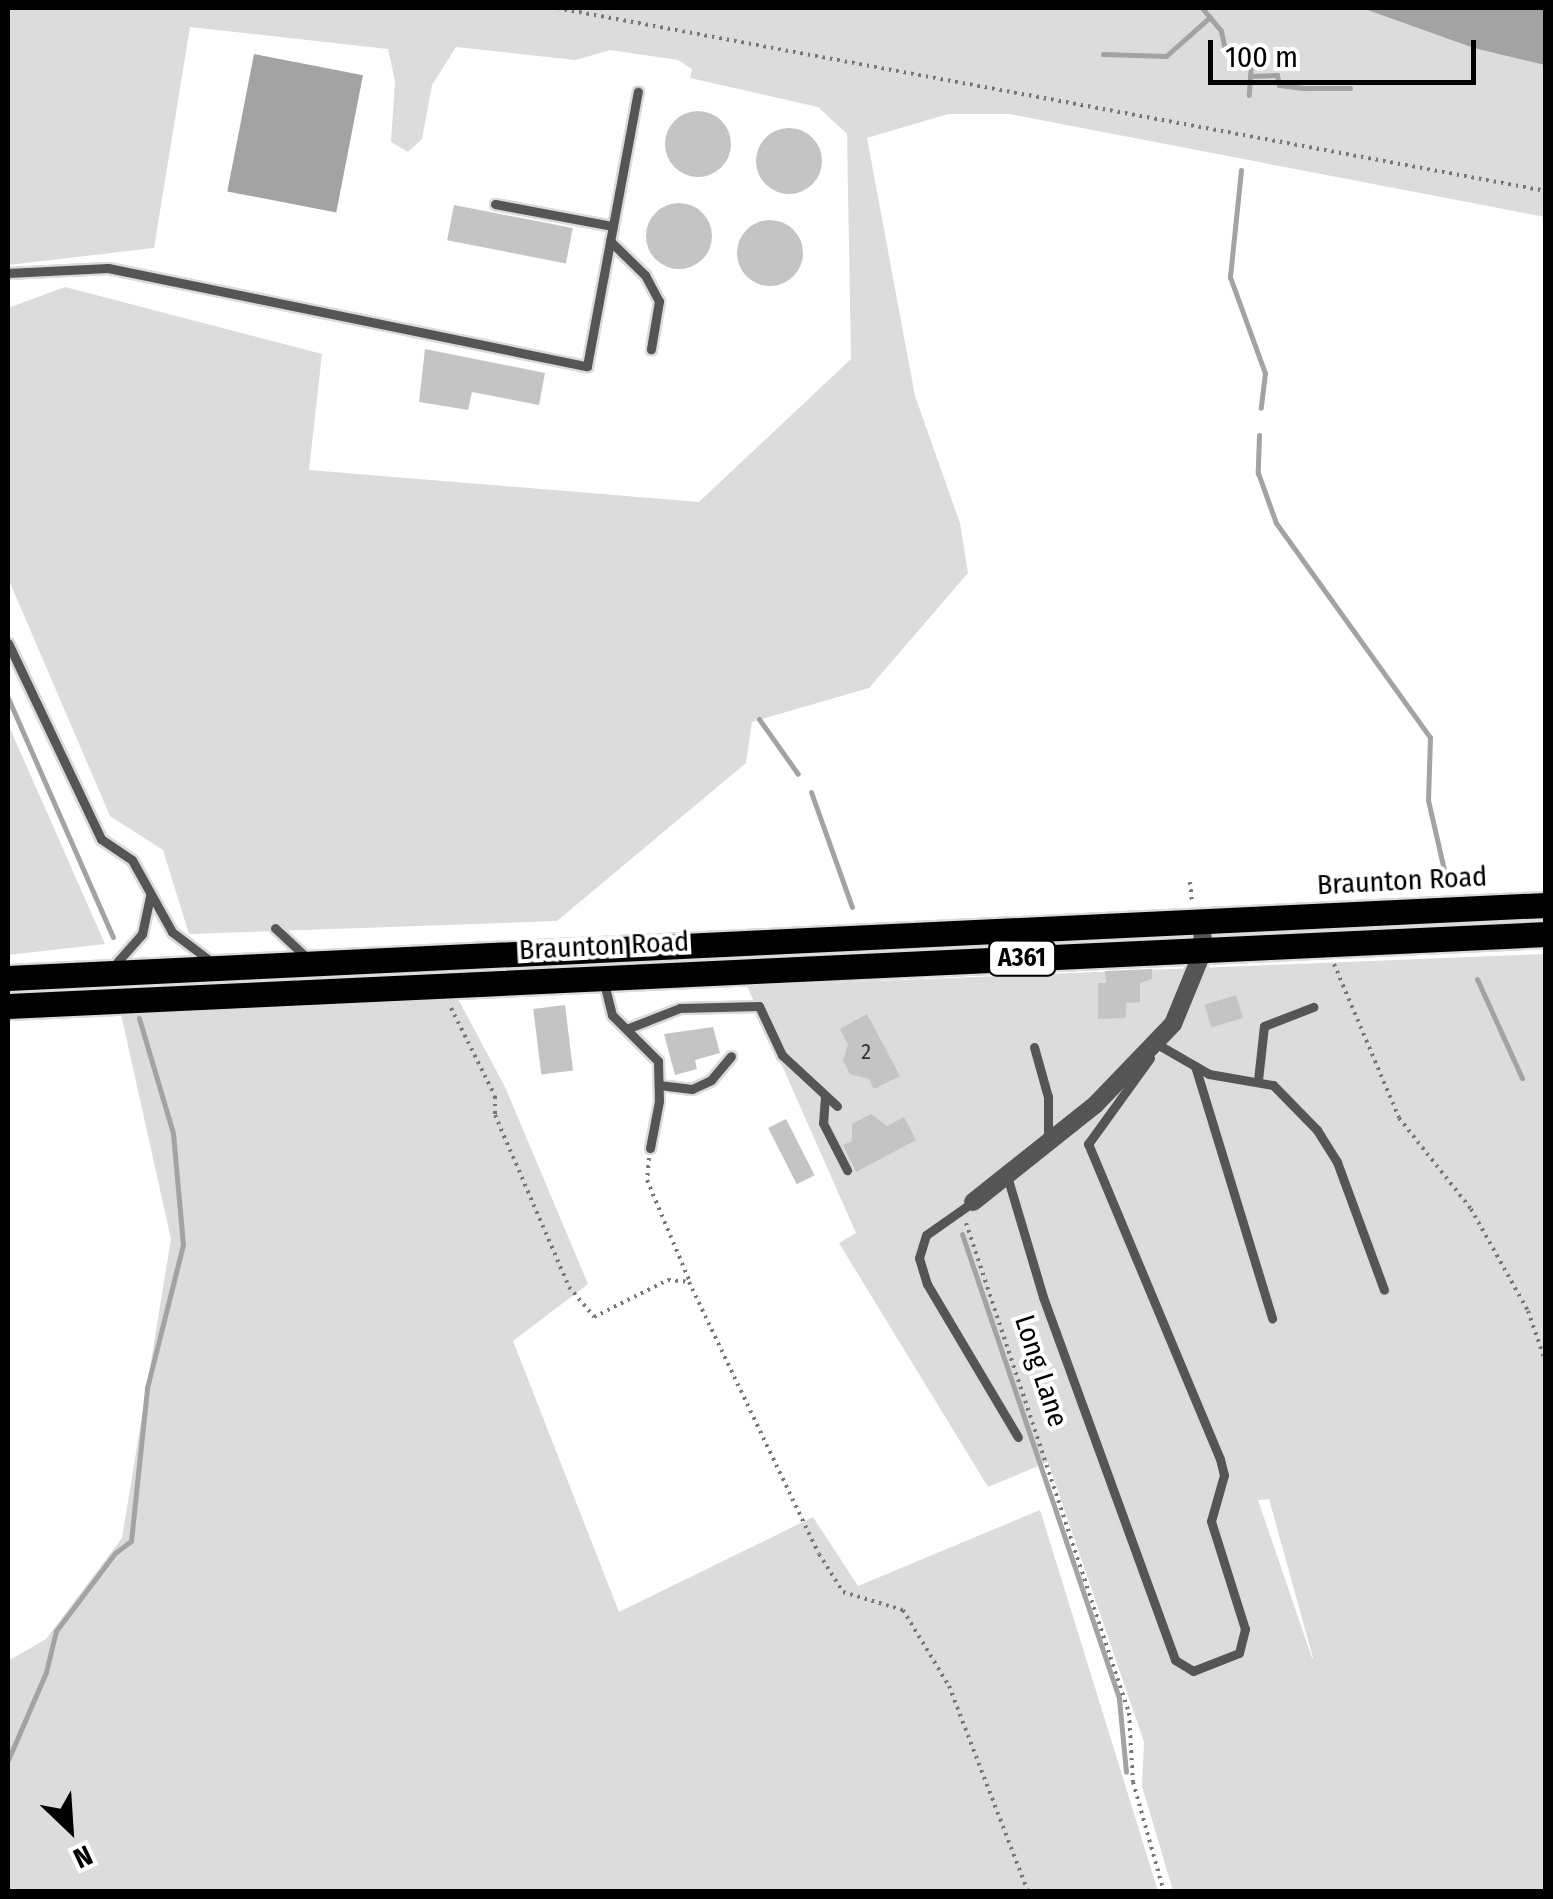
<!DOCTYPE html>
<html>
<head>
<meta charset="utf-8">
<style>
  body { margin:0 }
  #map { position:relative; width:1553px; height:1899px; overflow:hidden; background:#fff; font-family:"Fira Sans Condensed",sans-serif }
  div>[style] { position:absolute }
  .green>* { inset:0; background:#dcdcdc }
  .water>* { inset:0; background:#a3a3a3; transform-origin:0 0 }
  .stream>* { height:5px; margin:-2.5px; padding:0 2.5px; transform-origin:2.5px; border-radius:2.5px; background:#a3a3a3 }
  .building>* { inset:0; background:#c4c4c4; transform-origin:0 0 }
  .round { border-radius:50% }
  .path>* { height:4px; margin-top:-2px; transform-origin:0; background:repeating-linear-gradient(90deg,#777 0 2.5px,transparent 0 7.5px) }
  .roads { filter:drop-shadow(2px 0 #dbdbdb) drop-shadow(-2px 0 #dbdbdb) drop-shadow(0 2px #dbdbdb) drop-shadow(0 -2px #dbdbdb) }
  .lane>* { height:9px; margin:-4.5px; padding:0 4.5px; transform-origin:4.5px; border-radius:4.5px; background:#555 }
  .street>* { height:18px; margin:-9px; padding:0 9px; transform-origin:9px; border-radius:9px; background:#555 }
  .primary>* { height:25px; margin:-12.5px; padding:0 12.5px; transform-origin:12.5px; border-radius:12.5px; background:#000 }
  span { translate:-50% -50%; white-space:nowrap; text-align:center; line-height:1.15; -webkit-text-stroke:8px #fff; paint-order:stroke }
  .number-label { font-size:22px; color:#313131 }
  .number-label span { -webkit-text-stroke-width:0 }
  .shield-label span { padding:2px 8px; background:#fff; border:2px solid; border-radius:8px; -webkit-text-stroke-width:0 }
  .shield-label { font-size:25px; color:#000; font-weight:700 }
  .street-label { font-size:28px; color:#000 }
  .frame { position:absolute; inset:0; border:10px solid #000; pointer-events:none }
  .north { position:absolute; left:20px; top:1779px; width:100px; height:100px; -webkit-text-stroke:8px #fff; paint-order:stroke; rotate:155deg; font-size:28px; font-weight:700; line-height:40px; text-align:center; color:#000 }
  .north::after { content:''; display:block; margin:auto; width:35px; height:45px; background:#000; clip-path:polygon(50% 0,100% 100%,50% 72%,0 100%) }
  .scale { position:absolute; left:1208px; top:40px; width:268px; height:45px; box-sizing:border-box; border:5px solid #000; border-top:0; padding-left:12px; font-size:30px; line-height:35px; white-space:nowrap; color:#000; -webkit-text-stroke:8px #fff; paint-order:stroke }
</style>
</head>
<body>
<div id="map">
  <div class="green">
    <i style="clip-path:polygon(8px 8px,1545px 8px,1545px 217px,1009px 114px,948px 114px,867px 138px,915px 396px,960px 523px,968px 573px,869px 688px,752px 722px,746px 763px,557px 921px,189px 934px,163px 850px,110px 816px,8px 578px,8px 308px,65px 287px,322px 354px,309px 470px,699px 502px,851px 359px,847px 134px,818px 107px,690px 78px,692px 69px,678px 60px,610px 50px,576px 60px,456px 47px,432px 85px,422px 139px,408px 152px,391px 142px,395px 81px,388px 49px,190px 27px,154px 248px,8px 265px)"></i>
    <i style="clip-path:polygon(8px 724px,105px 944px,8px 955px)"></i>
    <i style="clip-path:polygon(evenodd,1545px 954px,1545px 1891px,1173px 1891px,1142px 1786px,1144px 1742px,1048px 1462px,988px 1487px,839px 1243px,856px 1233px,747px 986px,1545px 954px,1269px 1499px,1313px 1658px,1312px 1658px,1258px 1500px,1269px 1499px)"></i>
    <i style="clip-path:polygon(455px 993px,505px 1087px,588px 1284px,513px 1341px,619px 1612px,813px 1517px,858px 1586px,1040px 1510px,1158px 1891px,8px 1891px,8px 1661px,46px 1639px,122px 1538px,171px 1239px,121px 1014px)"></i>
  </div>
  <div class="water">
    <i style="clip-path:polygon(1362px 8px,1545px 8px,1545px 65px,1474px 48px)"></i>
    <i style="left:254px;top:54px;width:111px;height:140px;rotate:11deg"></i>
  </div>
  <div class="stream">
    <i style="left:1202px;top:8px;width:30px;rotate:50deg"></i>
    <i style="left:1221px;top:31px;width:24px;rotate:78deg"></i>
    <i style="left:1226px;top:54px;width:27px;rotate:20deg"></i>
    <i style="left:1251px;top:63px;width:32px;rotate:94deg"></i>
    <i style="left:1103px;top:54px;width:63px;rotate:1.8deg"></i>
    <i style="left:1166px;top:56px;width:59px;rotate:-41.6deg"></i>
    <i style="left:1250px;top:76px;width:27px;rotate:-2deg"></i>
    <i style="left:1277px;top:75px;width:10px;rotate:79deg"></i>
    <i style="left:1279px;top:85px;width:26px;rotate:7deg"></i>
    <i style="left:1305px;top:88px;width:45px"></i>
    <i style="left:1241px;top:170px;width:108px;rotate:95.9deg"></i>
    <i style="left:1230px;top:277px;width:102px;rotate:70deg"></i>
    <i style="left:1265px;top:373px;width:35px;rotate:97deg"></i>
    <i style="left:1259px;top:435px;width:38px;rotate:92deg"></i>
    <i style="left:1258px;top:473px;width:53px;rotate:70.2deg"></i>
    <i style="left:1276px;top:523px;width:264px;rotate:54.3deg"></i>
    <i style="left:1430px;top:737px;width:63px;rotate:91.8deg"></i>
    <i style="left:1428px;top:800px;width:72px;rotate:77.1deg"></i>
    <i style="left:8px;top:698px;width:261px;rotate:66.3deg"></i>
    <i style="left:759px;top:719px;width:67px;rotate:54.7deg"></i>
    <i style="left:811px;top:792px;width:122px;rotate:70.4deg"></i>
    <i style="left:1477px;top:979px;width:109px;rotate:65.6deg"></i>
    <i style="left:962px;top:1234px;width:491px;rotate:71.3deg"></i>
    <i style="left:1119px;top:1699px;width:73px;rotate:84.5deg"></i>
    <i style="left:8px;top:1760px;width:96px;rotate:-66.6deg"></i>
    <i style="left:46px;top:1672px;width:42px;rotate:-76.3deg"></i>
    <i style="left:56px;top:1631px;width:98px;rotate:-52.9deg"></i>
    <i style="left:115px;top:1553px;width:20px;rotate:-37deg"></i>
    <i style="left:131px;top:1541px;width:154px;rotate:-84deg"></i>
    <i style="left:147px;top:1388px;width:147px;rotate:-75.9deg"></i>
    <i style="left:183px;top:1245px;width:112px;rotate:-95.1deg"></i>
    <i style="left:173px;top:1133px;width:120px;rotate:-106.5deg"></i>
  </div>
  <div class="building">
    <i class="round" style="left:665px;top:111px;width:66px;height:66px"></i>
    <i class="round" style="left:756px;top:128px;width:66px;height:66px"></i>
    <i class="round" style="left:646px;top:203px;width:66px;height:66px"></i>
    <i style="left:454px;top:205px;width:121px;height:36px;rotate:11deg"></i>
    <i class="round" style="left:737px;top:220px;width:66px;height:66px"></i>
    <i style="clip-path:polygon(425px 349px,545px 373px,539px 405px,472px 392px,468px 410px,419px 402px)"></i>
    <i style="clip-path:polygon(1152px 969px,1152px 979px,1140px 983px,1140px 1002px,1126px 1003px,1126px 1018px,1098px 1019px,1098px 983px,1106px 983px,1105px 971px)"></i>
    <i style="left:1236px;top:995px;width:24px;height:33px;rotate:73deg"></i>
    <i style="left:565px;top:1005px;width:66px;height:32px;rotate:83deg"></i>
    <i style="clip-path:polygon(867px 1014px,900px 1076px,874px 1089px,869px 1079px,850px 1074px,843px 1060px,848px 1045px,840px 1029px)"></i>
    <i style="clip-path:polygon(713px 1027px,720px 1053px,695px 1060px,697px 1069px,675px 1075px,664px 1034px)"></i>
    <i style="clip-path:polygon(871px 1114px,887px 1126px,904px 1117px,916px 1140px,856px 1172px,843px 1145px,852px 1141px,852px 1124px)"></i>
    <i style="left:786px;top:1119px;width:63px;height:20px;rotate:63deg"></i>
  </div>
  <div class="path">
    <i style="left:557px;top:8px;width:1006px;rotate:10.48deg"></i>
    <i style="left:1190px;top:882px;width:19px;rotate:84deg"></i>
    <i style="left:1334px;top:964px;width:167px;rotate:67.1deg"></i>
    <i style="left:1399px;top:1118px;width:116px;rotate:51.6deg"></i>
    <i style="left:1471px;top:1209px;width:117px;rotate:60.8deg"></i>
    <i style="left:1528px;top:1311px;width:55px;rotate:70.9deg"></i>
    <i style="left:451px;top:1008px;width:98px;rotate:63.4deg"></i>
    <i style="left:495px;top:1096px;width:19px;rotate:90deg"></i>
    <i style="left:495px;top:1115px;width:187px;rotate:66.7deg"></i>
    <i style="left:569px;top:1287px;width:39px;rotate:50deg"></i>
    <i style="left:594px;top:1317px;width:83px;rotate:-26.6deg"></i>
    <i style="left:668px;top:1280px;width:21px;rotate:5deg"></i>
    <i style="left:689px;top:1282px;width:301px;rotate:64.5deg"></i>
    <i style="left:819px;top:1554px;width:45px;rotate:57.7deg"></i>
    <i style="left:843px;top:1592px;width:63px;rotate:16.7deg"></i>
    <i style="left:903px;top:1610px;width:89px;rotate:58.8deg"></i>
    <i style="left:949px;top:1686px;width:221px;rotate:69deg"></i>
    <i style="left:649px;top:1158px;width:22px;rotate:95deg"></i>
    <i style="left:647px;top:1180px;width:108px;rotate:67.2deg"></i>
    <i style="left:966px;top:1223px;width:516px;rotate:71.6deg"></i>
    <i style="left:1129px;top:1713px;width:69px;rotate:86.7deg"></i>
    <i style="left:1133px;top:1782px;width:114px;rotate:74.3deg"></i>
  </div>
  <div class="roads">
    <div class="lane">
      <i style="left:495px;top:204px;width:120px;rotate:10.6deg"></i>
      <i style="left:610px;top:241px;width:49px;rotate:44.2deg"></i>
      <i style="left:645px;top:275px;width:30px;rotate:62deg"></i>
      <i style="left:659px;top:301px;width:49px;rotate:99.5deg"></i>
      <i style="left:8px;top:273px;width:100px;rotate:-2.9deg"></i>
      <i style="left:108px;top:268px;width:489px;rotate:11.6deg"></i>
      <i style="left:587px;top:366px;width:279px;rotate:-79.5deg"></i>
      <i style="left:8px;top:643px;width:217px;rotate:64.6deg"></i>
      <i style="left:101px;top:839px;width:37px;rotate:34deg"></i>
      <i style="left:132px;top:860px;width:82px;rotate:60.9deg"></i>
      <i style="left:172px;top:932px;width:51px;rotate:37.1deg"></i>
      <i style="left:275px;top:928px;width:41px;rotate:43deg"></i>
      <i style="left:112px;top:968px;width:45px;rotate:-48.6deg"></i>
      <i style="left:142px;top:934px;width:40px;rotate:-78deg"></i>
      <i style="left:604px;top:983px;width:33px;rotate:76deg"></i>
      <i style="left:612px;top:1015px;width:65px;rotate:45deg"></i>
      <i style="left:658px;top:1061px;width:40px;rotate:88.6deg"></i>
      <i style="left:659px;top:1101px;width:48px;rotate:100.8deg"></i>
      <i style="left:629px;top:1028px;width:55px;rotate:-21.4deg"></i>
      <i style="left:680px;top:1008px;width:79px;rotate:-1.5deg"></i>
      <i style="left:759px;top:1006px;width:54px;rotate:64.9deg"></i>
      <i style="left:782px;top:1055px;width:75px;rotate:42.8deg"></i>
      <i style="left:1157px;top:1044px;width:60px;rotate:30deg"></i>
      <i style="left:1209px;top:1074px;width:65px;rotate:9.8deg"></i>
      <i style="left:1273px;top:1085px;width:63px;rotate:45.6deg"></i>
      <i style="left:1317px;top:1130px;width:38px;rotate:58deg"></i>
      <i style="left:1337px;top:1162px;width:136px;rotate:69.8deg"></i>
      <i style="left:1034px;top:1047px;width:52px;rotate:74.4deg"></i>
      <i style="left:1048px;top:1097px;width:42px;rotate:90deg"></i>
      <i style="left:1195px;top:1066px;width:264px;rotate:73deg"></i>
      <i style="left:1258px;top:1080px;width:54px;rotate:-83.7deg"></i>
      <i style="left:1264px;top:1026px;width:53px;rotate:-21.2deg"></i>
      <i style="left:659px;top:1085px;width:33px;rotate:7deg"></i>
      <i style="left:692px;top:1089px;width:21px;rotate:-25deg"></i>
      <i style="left:711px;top:1080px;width:31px;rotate:-50deg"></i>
      <i style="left:825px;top:1096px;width:27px;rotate:94deg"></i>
      <i style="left:823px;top:1123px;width:53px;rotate:62.9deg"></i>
      <i style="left:1007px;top:1176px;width:126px;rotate:73.4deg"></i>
      <i style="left:1043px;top:1297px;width:386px;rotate:70deg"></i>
      <i style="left:1175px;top:1660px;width:21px;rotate:31deg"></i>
      <i style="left:1193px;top:1671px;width:49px;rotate:-21.4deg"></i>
      <i style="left:1239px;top:1653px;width:25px;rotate:-76deg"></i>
      <i style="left:1245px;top:1629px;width:113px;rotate:-107.5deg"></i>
      <i style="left:1211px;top:1521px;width:48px;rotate:-74.2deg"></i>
      <i style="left:1224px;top:1475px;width:16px;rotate:-104deg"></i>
      <i style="left:1220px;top:1459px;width:342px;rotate:-112.7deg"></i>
      <i style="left:1088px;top:1144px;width:106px;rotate:-54.2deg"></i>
      <i style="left:973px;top:1202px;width:57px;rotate:144.9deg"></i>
      <i style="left:926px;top:1235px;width:24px;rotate:107deg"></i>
      <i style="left:919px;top:1258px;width:27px;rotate:73deg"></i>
      <i style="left:927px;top:1284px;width:178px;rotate:59.3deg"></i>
    </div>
    <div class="street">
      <i style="left:973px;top:1202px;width:156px;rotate:-38.5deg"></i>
      <i style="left:1095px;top:1105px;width:112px;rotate:-46.1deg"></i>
      <i style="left:1173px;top:1024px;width:79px;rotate:-67.7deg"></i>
      <i style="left:1203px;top:951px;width:31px;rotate:-92deg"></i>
    </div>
    <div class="primary">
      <i style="left:8px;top:978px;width:1540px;rotate:-2.72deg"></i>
      <i style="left:8px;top:1006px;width:1540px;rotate:-2.68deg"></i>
    </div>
  </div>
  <div class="number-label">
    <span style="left:866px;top:1052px">2</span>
  </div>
  <div class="shield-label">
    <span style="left:1022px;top:958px">A361</span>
  </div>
  <div class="street-label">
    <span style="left:1402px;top:881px;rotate:-3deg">Braunton Road</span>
    <span style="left:604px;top:946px;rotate:-3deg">Braunton Road</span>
    <span style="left:1041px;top:1371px;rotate:72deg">Long Lane</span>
  </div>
  <div class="frame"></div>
  <div class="north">N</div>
  <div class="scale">100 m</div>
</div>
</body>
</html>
